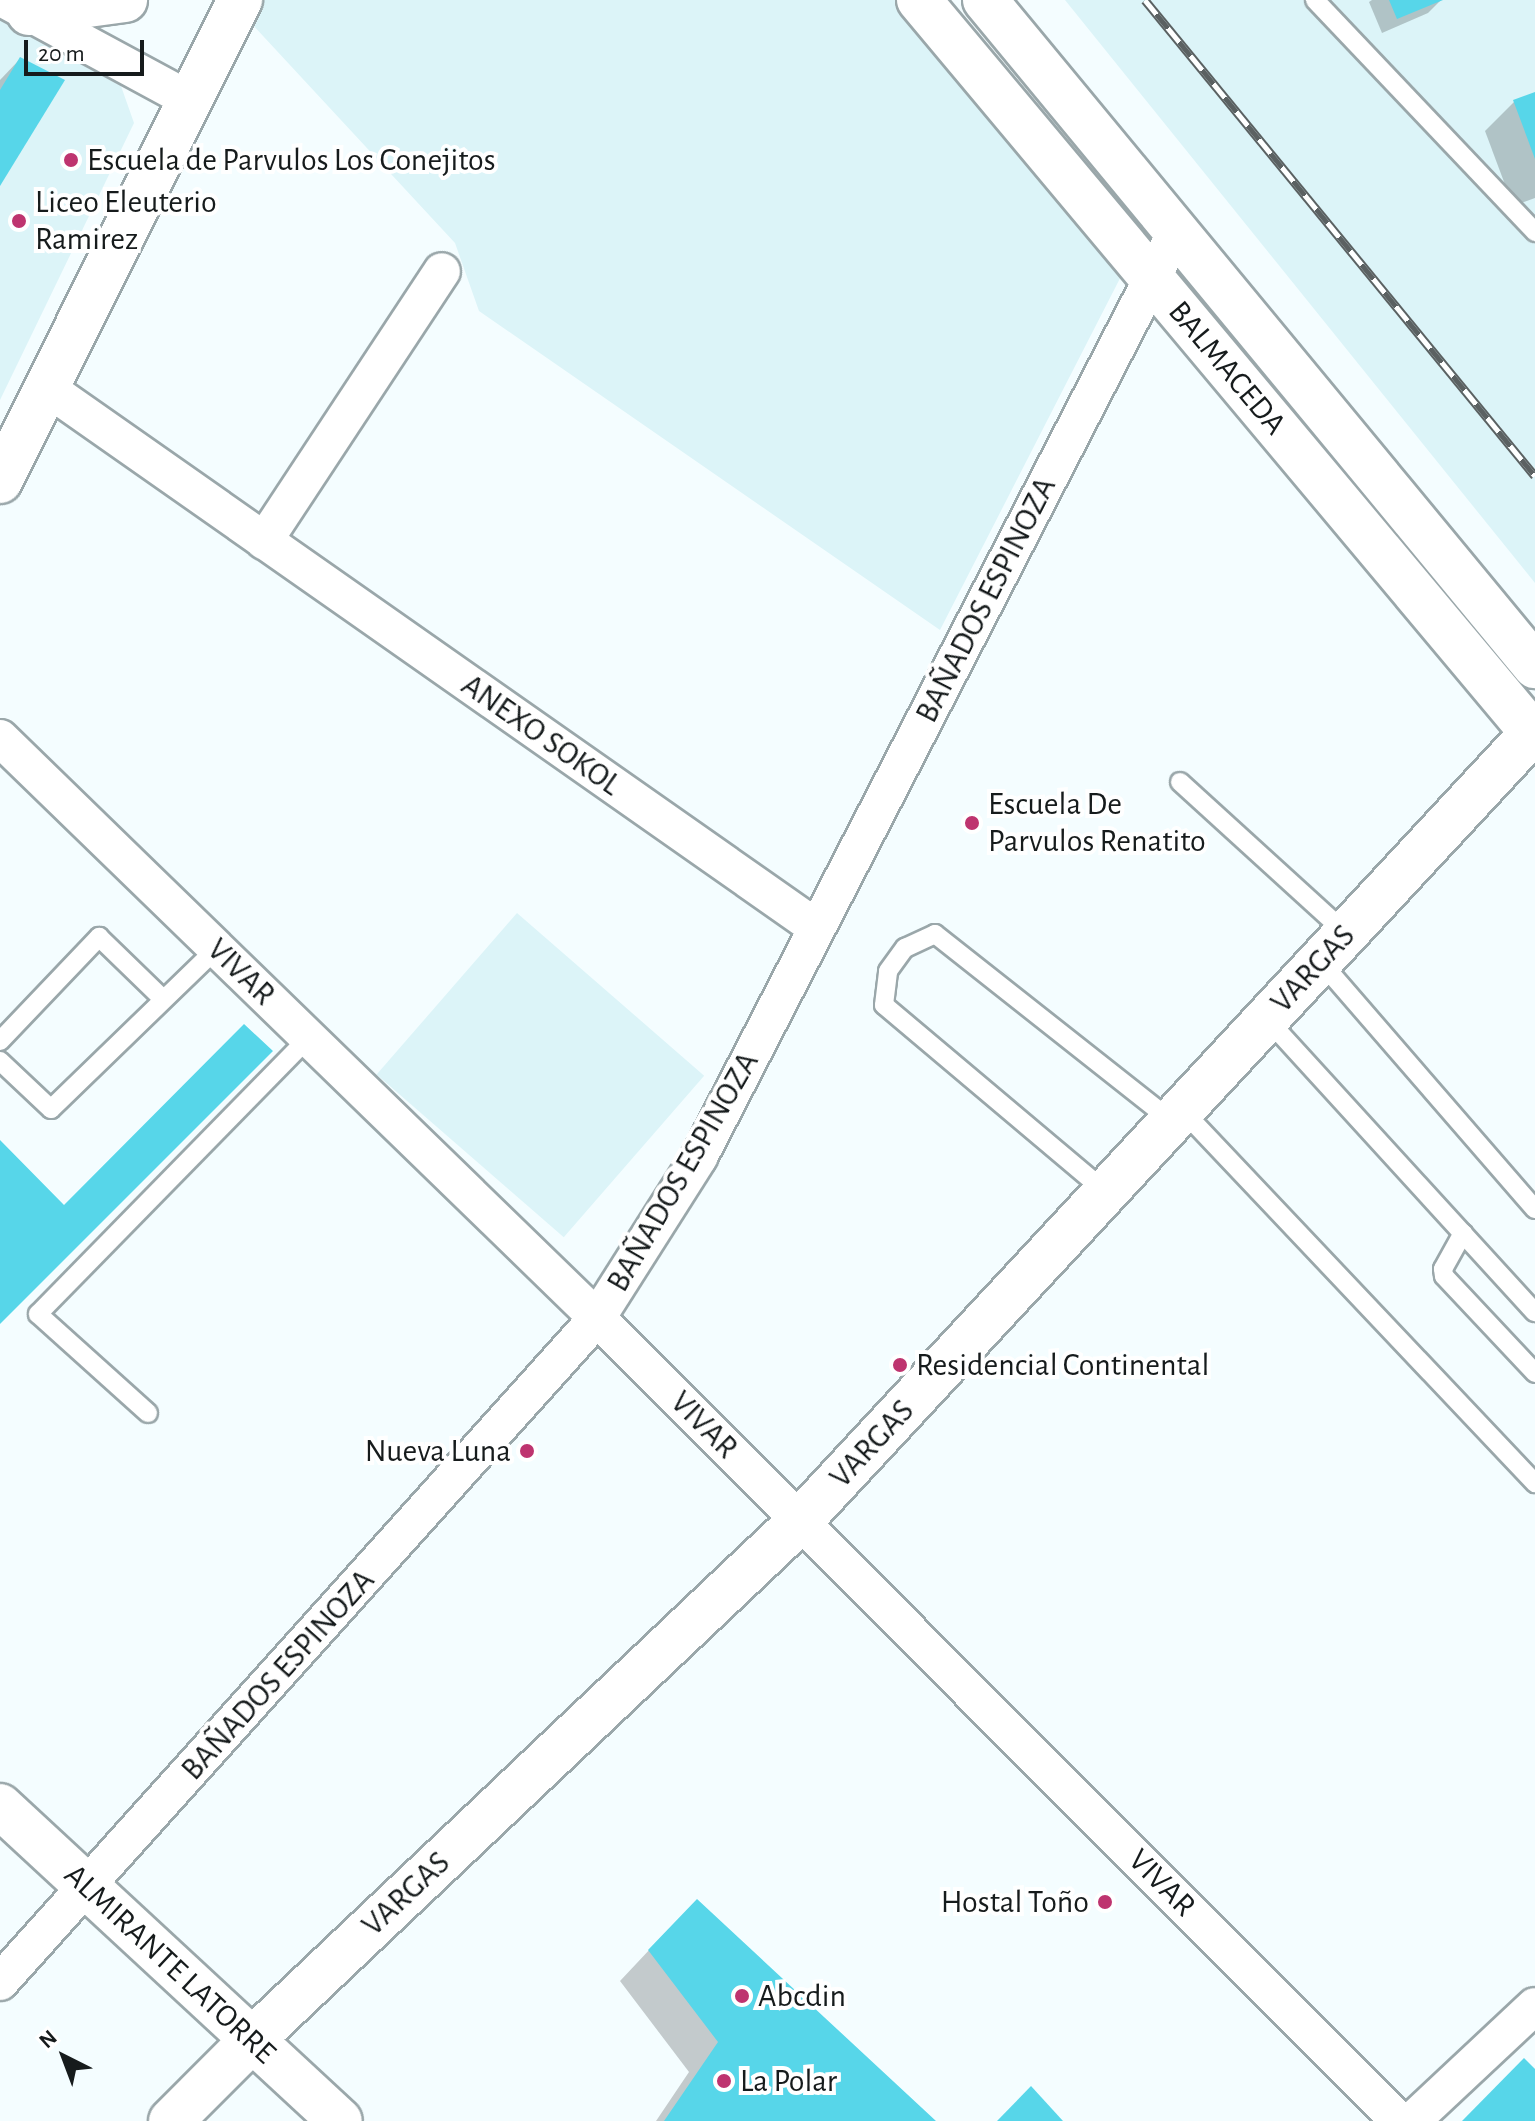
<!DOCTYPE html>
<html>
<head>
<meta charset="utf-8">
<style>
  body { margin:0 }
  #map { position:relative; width:1535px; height:2121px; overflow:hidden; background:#f4fdff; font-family:"Alegreya Sans",sans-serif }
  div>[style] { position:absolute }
  .built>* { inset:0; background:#dcf4f8; transform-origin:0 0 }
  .shadow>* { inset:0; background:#0003 }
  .building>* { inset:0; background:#57d6e9 }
  .roads { filter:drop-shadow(2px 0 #9aa7aa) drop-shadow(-2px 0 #9aa7aa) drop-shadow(0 2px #9aa7aa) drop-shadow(0 -2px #9aa7aa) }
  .lane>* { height:18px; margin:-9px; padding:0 9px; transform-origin:9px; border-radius:9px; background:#fff }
  .street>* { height:36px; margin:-18px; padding:0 18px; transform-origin:18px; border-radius:18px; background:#fff }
  .secondary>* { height:44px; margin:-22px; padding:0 22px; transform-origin:22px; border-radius:22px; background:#fff }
  .primary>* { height:44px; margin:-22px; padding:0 22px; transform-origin:22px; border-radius:22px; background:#fff }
  .rail>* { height:9px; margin-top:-4.5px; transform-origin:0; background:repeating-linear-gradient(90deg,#fff 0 18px,#5b6162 0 36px); box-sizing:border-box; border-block:2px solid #5b6162 }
  .dots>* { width:22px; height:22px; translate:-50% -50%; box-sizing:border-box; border:4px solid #fff; border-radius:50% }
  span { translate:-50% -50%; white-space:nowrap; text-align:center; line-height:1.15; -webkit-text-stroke:8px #fff; paint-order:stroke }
  .poi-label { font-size:32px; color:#161b1c }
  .left { translate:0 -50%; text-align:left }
  .right { translate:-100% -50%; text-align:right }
  .street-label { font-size:32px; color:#161b1c }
  .north { position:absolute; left:24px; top:2017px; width:80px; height:80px; -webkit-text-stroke:6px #fff; paint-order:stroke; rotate:318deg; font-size:22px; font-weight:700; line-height:32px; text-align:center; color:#161b1c }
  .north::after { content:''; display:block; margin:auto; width:28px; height:36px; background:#161b1c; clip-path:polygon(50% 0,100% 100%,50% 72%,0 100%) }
  .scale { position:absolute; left:24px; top:40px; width:120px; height:36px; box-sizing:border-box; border:4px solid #161b1c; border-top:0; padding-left:10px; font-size:24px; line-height:28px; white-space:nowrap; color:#161b1c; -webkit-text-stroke:6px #fff; paint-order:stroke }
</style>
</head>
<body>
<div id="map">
  <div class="built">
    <i style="clip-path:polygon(262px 0,920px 0,1134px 251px,940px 630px,479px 311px,455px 243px,251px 23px)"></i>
    <i style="clip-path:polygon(1065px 0,1535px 0,1535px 583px)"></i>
    <i style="clip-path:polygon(0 20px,121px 86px,134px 123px,0 400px)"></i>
    <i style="left:517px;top:913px;width:248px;height:214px;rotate:41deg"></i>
  </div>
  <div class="shadow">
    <i style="clip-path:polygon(1372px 0,1441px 0,1428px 13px,1382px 33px,1369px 2px)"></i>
    <i style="clip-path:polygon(20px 59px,0 182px,0 80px)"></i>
    <i style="clip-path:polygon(1535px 94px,1535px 198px,1513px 206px,1485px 131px,1514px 102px)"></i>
    <i style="clip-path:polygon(667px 1931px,933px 2121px,656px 2121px,689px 2072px,620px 1981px)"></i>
  </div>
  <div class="building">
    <i style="clip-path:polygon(1389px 0,1443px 0,1397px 19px)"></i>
    <i style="clip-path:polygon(20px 57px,65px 80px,0 186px,0 90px)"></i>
    <i style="clip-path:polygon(1535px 92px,1535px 159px,1513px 100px)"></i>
    <i style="clip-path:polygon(244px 1024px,273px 1051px,0 1324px,0 1140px,64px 1205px)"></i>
    <i style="clip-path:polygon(697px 1899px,936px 2121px,664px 2121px,718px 2042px,648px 1950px)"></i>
    <i style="clip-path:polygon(1524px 2058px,1535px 2069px,1535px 2121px,1462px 2121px)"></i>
    <i style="clip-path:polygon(1031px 2086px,1063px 2121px,997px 2121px)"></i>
  </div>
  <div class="roads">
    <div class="lane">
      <i style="left:1315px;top:0;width:320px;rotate:46.5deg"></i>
      <i style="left:1180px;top:782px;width:224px;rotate:42.3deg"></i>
      <i style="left:1320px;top:961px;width:328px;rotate:49.1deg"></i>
      <i style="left:1267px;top:1019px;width:397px;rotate:47.6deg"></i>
      <i style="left:0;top:1041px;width:144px;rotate:-46.4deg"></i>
      <i style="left:99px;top:937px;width:88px;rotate:44.1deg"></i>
      <i style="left:0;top:1061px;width:70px;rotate:43.3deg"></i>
      <i style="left:51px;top:1109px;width:230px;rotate:-44.1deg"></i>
      <i style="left:1182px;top:1110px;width:514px;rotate:46.58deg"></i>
      <i style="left:1106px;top:1192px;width:290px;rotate:-139.9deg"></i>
      <i style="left:884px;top:1005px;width:34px;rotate:-83deg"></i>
      <i style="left:888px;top:971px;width:29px;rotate:-54deg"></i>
      <i style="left:905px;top:948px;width:33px;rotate:-25deg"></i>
      <i style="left:935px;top:934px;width:302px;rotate:38.3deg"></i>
      <i style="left:1463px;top:1233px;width:41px;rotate:119.1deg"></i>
      <i style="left:1443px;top:1269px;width:7px;rotate:82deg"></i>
      <i style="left:1444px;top:1276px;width:133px;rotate:46.8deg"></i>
      <i style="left:148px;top:1413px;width:148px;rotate:-138deg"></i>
      <i style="left:38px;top:1314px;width:386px;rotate:-45.6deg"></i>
    </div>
    <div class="street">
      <i style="left:5px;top:0;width:210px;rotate:28.4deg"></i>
      <i style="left:47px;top:388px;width:940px;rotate:35.04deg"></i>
      <i style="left:264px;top:541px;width:323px;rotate:-56.6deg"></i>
      <i style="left:0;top:738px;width:832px;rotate:44.17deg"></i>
      <i style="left:597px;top:1318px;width:1135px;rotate:45.04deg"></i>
      <i style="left:0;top:1982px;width:893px;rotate:-48.04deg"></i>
      <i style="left:597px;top:1318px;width:191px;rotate:-57.6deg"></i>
      <i style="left:699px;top:1157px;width:1041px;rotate:-62.72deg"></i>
      <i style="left:1412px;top:2121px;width:168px;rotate:-43.1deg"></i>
    </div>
    <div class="secondary">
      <i style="left:29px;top:13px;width:97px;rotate:-7.7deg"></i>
      <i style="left:0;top:481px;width:538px;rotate:-63.48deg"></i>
      <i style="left:171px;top:2121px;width:116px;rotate:-45deg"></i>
      <i style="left:253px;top:2039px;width:753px;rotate:-43.44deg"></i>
      <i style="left:800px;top:1521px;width:1080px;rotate:-47.1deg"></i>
    </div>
    <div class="primary">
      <i style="left:919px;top:0;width:960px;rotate:50.07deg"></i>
      <i style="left:985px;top:0;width:864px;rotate:50.45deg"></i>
      <i style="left:0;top:1806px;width:463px;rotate:42.8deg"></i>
    </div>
  </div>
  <div class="rail">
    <i style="left:1145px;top:0;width:615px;rotate:50.67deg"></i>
  </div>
  <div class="dots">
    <i style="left:71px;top:160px;background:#be346f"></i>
    <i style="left:19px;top:221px;background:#be346f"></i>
    <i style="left:972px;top:823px;background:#be346f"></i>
    <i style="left:900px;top:1365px;background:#be346f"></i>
    <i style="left:527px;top:1451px;background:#be346f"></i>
    <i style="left:1105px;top:1902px;background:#be346f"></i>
    <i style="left:742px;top:1996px;background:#be346f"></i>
    <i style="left:724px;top:2081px;background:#be346f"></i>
  </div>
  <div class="poi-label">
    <span class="left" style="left:87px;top:160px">Escuela de Parvulos Los Conejitos</span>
    <span class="left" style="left:35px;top:221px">Liceo Eleuterio<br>Ramirez</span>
    <span class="left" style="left:988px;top:823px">Escuela De<br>Parvulos Renatito</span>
    <span class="left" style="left:916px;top:1365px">Residencial Continental</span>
    <span class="right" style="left:511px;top:1451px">Nueva Luna</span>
    <span class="right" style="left:1089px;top:1902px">Hostal Toño</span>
    <span class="left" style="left:758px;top:1996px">Abcdin</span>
    <span class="left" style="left:740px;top:2081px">La Polar</span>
  </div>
  <div class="street-label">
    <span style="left:1227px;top:368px;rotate:50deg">BALMACEDA</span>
    <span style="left:986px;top:600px;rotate:-63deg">BAÑADOS ESPINOZA</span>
    <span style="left:541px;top:735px;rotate:35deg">ANEXO SOKOL</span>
    <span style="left:1313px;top:969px;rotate:-47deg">VARGAS</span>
    <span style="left:241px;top:972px;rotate:44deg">VIVAR</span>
    <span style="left:683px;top:1172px;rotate:-60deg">BAÑADOS ESPINOZA</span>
    <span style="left:704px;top:1425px;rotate:45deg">VIVAR</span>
    <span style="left:872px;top:1444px;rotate:-47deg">VARGAS</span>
    <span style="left:278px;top:1675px;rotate:-48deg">BAÑADOS ESPINOZA</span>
    <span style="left:1162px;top:1883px;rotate:45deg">VIVAR</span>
    <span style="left:406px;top:1894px;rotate:-43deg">VARGAS</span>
    <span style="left:170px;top:1964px;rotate:43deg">ALMIRANTE LATORRE</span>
  </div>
  <div class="north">N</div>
  <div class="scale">20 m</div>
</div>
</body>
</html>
